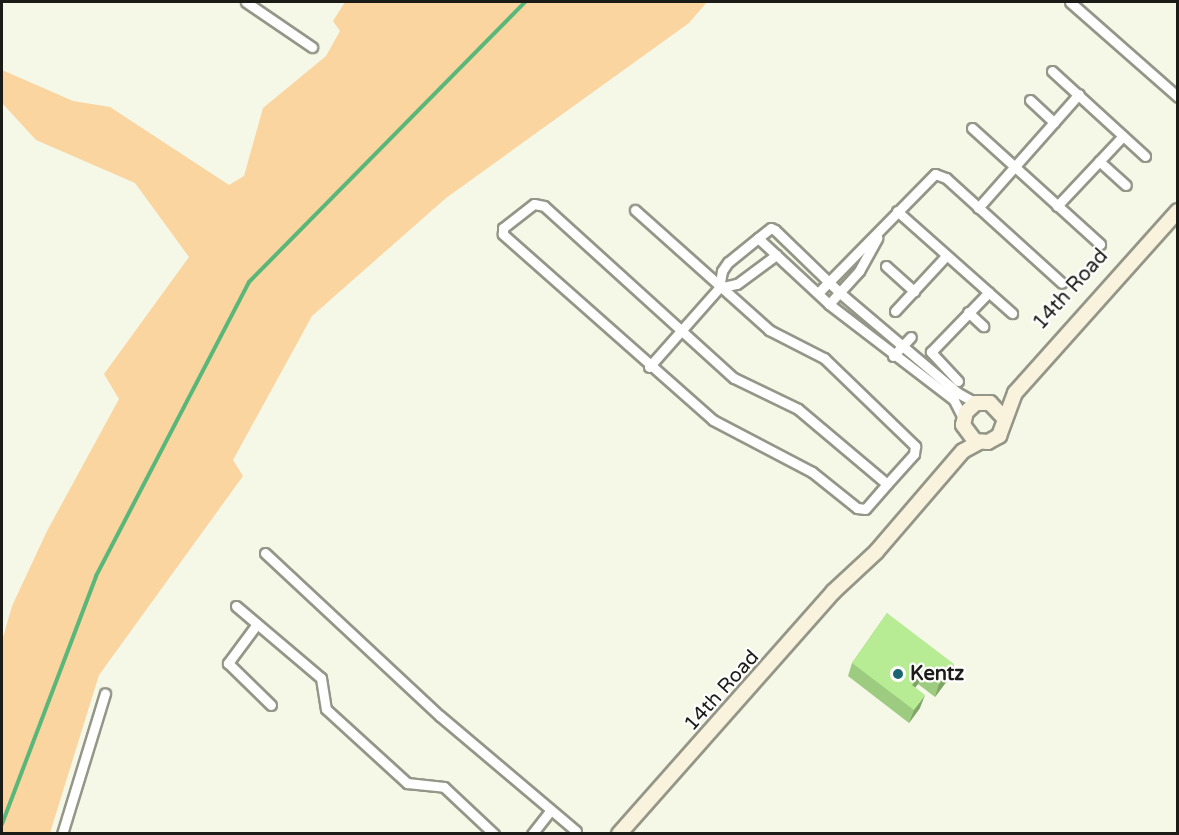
<!DOCTYPE html>
<html>
<head>
<meta charset="utf-8">
<style>
  body { margin:0 }
  #map { position:relative; width:1179px; height:835px; overflow:hidden; background:#f5f7e7; font-family:"Varela Round",sans-serif }
  div>[style] { position:absolute }
  .green>* { inset:0; background:#fbd59f }
  .stream>* { height:4px; margin:-2px; padding:0 2px; transform-origin:2px; border-radius:2px; background:#59b779 }
  .roads { filter:drop-shadow(2px 0 #949688) drop-shadow(-2px 0 #949688) drop-shadow(0 2px #949688) drop-shadow(0 -2px #949688) }
  .street>* { height:9px; margin:-4.5px; padding:0 4.5px; transform-origin:4.5px; border-radius:4.5px; background:#fff }
  .secondary>* { height:14px; margin:-7px; padding:0 7px; transform-origin:7px; border-radius:7px; background:#f9f3de }
  .wall>* { inset:0; background:#9dcb7f }
  .shaded-wall>* { inset:0; background:#80a568 }
  .building>* { inset:0; background:#b7ec94 }
  .dots>* { width:16px; height:16px; translate:-50% -50%; box-sizing:border-box; border:3px solid #fff; border-radius:50% }
  span { translate:-50% -50%; white-space:nowrap; text-align:center; line-height:1.15; -webkit-text-stroke:4.5px #fff; paint-order:stroke }
  .street-label { font-size:20px; color:#1b1c17 }
  .poi-label { font-size:20px; color:#1b1c17; font-weight:700 }
  .left { translate:0 -50%; text-align:left }
  .frame { position:absolute; inset:0; border:3px solid #1b1c17; pointer-events:none }
</style>
</head>
<body>
<div id="map">
  <div class="green">
    <i style="clip-path:polygon(345px 2px,707px 2px,689px 23px,446px 198px,312px 316px,233px 460px,243px 476px,99px 675px,50px 833px,2px 833px,2px 641px,12px 606px,47px 531px,119px 399px,104px 374px,189px 257px,135px 183px,36px 140px,2px 103px,2px 70px,73px 101px,110px 107px,229px 185px,244px 176px,263px 108px,326px 56px,340px 31px,333px 21px)"></i>
  </div>
  <div class="stream">
    <i style="left:2px;top:824px;width:265px;rotate:-69.2deg"></i>
    <i style="left:96px;top:576px;width:331px;rotate:-62.5deg"></i>
    <i style="left:249px;top:282px;width:393px;rotate:-45.4deg"></i>
  </div>
  <div class="roads">
    <div class="street">
      <i style="left:246px;top:2px;width:80px;rotate:34.3deg"></i>
      <i style="left:1070px;top:2px;width:144px;rotate:41.3deg"></i>
      <i style="left:1052px;top:71px;width:126px;rotate:42.4deg"></i>
      <i style="left:1030px;top:100px;width:33px;rotate:43deg"></i>
      <i style="left:972px;top:128px;width:173px;rotate:42.2deg"></i>
      <i style="left:1099px;top:161px;width:36px;rotate:42deg"></i>
      <i style="left:1057px;top:206px;width:96px;rotate:-46.7deg"></i>
      <i style="left:978px;top:208px;width:152px;rotate:-48.5deg"></i>
      <i style="left:635px;top:210px;width:180px;rotate:41.8deg"></i>
      <i style="left:769px;top:330px;width:62px;rotate:27deg"></i>
      <i style="left:824px;top:358px;width:127px;rotate:44deg"></i>
      <i style="left:915px;top:446px;width:8px;rotate:97deg"></i>
      <i style="left:914px;top:454px;width:40px;rotate:132deg"></i>
      <i style="left:887px;top:484px;width:33px;rotate:131deg"></i>
      <i style="left:865px;top:509px;width:8px;rotate:-173deg"></i>
      <i style="left:857px;top:508px;width:58px;rotate:-141.3deg"></i>
      <i style="left:812px;top:472px;width:112px;rotate:-152.3deg"></i>
      <i style="left:713px;top:420px;width:281px;rotate:-138.5deg"></i>
      <i style="left:503px;top:234px;width:6px;rotate:-90deg"></i>
      <i style="left:503px;top:228px;width:39px;rotate:-38deg"></i>
      <i style="left:534px;top:204px;width:10px;rotate:11deg"></i>
      <i style="left:544px;top:206px;width:256px;rotate:42.2deg"></i>
      <i style="left:734px;top:378px;width:71px;rotate:25.8deg"></i>
      <i style="left:798px;top:409px;width:116px;rotate:40.1deg"></i>
      <i style="left:897px;top:211px;width:154px;rotate:41.6deg"></i>
      <i style="left:758px;top:238px;width:38px;rotate:141deg"></i>
      <i style="left:728px;top:262px;width:11px;rotate:124deg"></i>
      <i style="left:722px;top:271px;width:17px;rotate:100deg"></i>
      <i style="left:719px;top:288px;width:18px;rotate:-13deg"></i>
      <i style="left:737px;top:284px;width:49px;rotate:-36.6deg"></i>
      <i style="left:886px;top:266px;width:38px;rotate:42deg"></i>
      <i style="left:818px;top:293px;width:167px;rotate:-45.5deg"></i>
      <i style="left:935px;top:174px;width:12px;rotate:20deg"></i>
      <i style="left:946px;top:178px;width:156px;rotate:42.2deg"></i>
      <i style="left:829px;top:304px;width:45px;rotate:-47.7deg"></i>
      <i style="left:859px;top:271px;width:38px;rotate:-61deg"></i>
      <i style="left:895px;top:311px;width:75px;rotate:-47.2deg"></i>
      <i style="left:968px;top:312px;width:21px;rotate:43deg"></i>
      <i style="left:893px;top:356px;width:26px;rotate:-47deg"></i>
      <i style="left:649px;top:367px;width:106px;rotate:-48.5deg"></i>
      <i style="left:958px;top:381px;width:40px;rotate:-133deg"></i>
      <i style="left:931px;top:352px;width:83px;rotate:-46deg"></i>
      <i style="left:963px;top:418px;width:20px;rotate:-117deg"></i>
      <i style="left:954px;top:400px;width:158px;rotate:-142.5deg"></i>
      <i style="left:829px;top:304px;width:97px;rotate:-137.1deg"></i>
      <i style="left:758px;top:238px;width:16px;rotate:-38deg"></i>
      <i style="left:771px;top:228px;width:4px;rotate:27deg"></i>
      <i style="left:775px;top:230px;width:91px;rotate:44.1deg"></i>
      <i style="left:840px;top:293px;width:155px;rotate:40.3deg"></i>
      <i style="left:958px;top:393px;width:21px;rotate:29deg"></i>
      <i style="left:265px;top:553px;width:239px;rotate:43deg"></i>
      <i style="left:440px;top:716px;width:178px;rotate:40.2deg"></i>
      <i style="left:236px;top:606px;width:111px;rotate:40.3deg"></i>
      <i style="left:321px;top:678px;width:31px;rotate:81deg"></i>
      <i style="left:326px;top:709px;width:110px;rotate:42.4deg"></i>
      <i style="left:407px;top:783px;width:37px;rotate:6deg"></i>
      <i style="left:444px;top:787px;width:69px;rotate:43.2deg"></i>
      <i style="left:257px;top:624px;width:49px;rotate:126.6deg"></i>
      <i style="left:228px;top:663px;width:60px;rotate:44.3deg"></i>
      <i style="left:62px;top:834px;width:147px;rotate:-73deg"></i>
      <i style="left:532px;top:834px;width:29px;rotate:-52deg"></i>
    </div>
    <div class="secondary">
      <i style="left:1003px;top:417px;width:19px;rotate:-133deg"></i>
      <i style="left:990px;top:403px;width:14px;rotate:180deg"></i>
      <i style="left:976px;top:403px;width:13px;rotate:138deg"></i>
      <i style="left:966px;top:412px;width:13px;rotate:103deg"></i>
      <i style="left:963px;top:425px;width:20px;rotate:53deg"></i>
      <i style="left:975px;top:441px;width:13px;rotate:4deg"></i>
      <i style="left:988px;top:442px;width:13px;rotate:-29deg"></i>
      <i style="left:999px;top:436px;width:46px;rotate:-69.6deg"></i>
      <i style="left:1015px;top:393px;width:244px;rotate:-48.2deg"></i>
      <i style="left:619px;top:834px;width:323px;rotate:-48.5deg"></i>
      <i style="left:833px;top:592px;width:59px;rotate:-42.9deg"></i>
      <i style="left:876px;top:552px;width:133px;rotate:-49.3deg"></i>
      <i style="left:963px;top:451px;width:18px;rotate:-29deg"></i>
    </div>
  </div>
  <div class="wall">
    <i style="clip-path:polygon(887px 613px,950px 677px,935px 697px,918px 684px,915px 688px,920px 708px,909px 723px,848px 676px,852px 663px)"></i>
  </div>
  <div class="shaded-wall">
    <i style="clip-path:polygon(954px 664px,950px 677px,935px 697px,939px 684px)"></i>
    <i style="clip-path:polygon(923px 671px,918px 684px,907px 698px,912px 685px)"></i>
    <i style="clip-path:polygon(925px 695px,920px 708px,909px 723px,914px 710px)"></i>
  </div>
  <div class="building">
    <i style="clip-path:polygon(887px 613px,954px 664px,939px 684px,923px 671px,912px 685px,925px 695px,914px 710px,852px 663px)"></i>
  </div>
  <div class="dots">
    <i style="left:898px;top:674px;background:#1b6571"></i>
  </div>
  <div class="street-label">
    <span style="left:1071px;top:290px;rotate:-48deg">14th Road</span>
    <span style="left:722px;top:691px;rotate:-48deg">14th Road</span>
  </div>
  <div class="poi-label">
    <span class="left" style="left:910px;top:674px">Kentz</span>
  </div>
  <div class="frame"></div>
</div>
</body>
</html>
